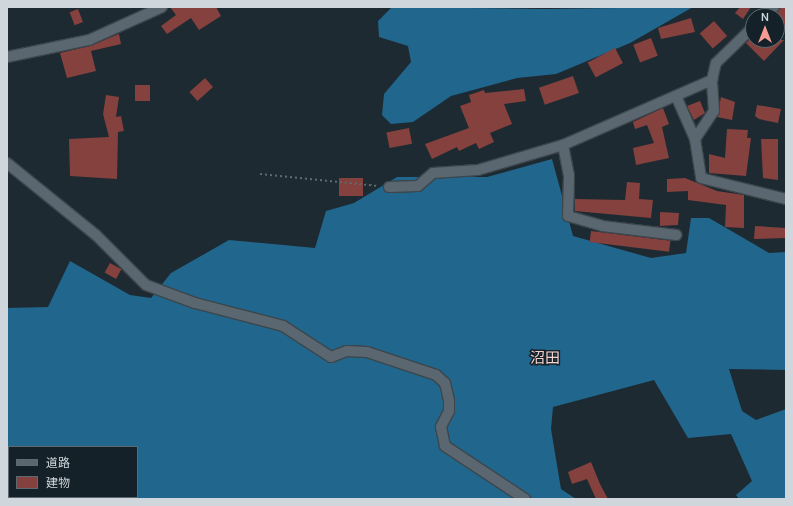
<!DOCTYPE html>
<html>
<head>
<meta charset="utf-8">
<style>
  body { margin:0 }
  #map { position:relative; width:793px; height:506px; overflow:hidden; background:#1e2a32; font-family:Manrope,"Noto Sans JP",sans-serif }
  div>[style] { position:absolute }
  .forest>* { inset:0; background:#20668d }
  .building>* { inset:0; background:#84413d; transform-origin:0 0 }
  .path>* { height:2px; margin-top:-1px; transform-origin:0; background:repeating-linear-gradient(90deg,#5f6970 0 2px,transparent 0 5px) }
  .roads { filter:drop-shadow(1px 0 #3c464c) drop-shadow(-1px 0 #3c464c) drop-shadow(0 1px #3c464c) drop-shadow(0 -1px #3c464c) }
  .minor>* { height:10px; margin:-5px; padding:0 5px; transform-origin:5px; border-radius:5px; background:#5a6770 }
  span { translate:-50% -50%; white-space:nowrap; text-align:center; line-height:1.15; -webkit-text-stroke:3px #152128; paint-order:stroke }
  .neighbourhood-label { font-size:15px; color:#f4d1cd }
  .frame { position:absolute; inset:0; border:8px solid #cfd7dc; pointer-events:none }
  .legend { position:absolute; left:8px; top:446px; width:130px; height:52px; box-sizing:border-box; background:#152128; border:1px solid #5f6a70; margin:0; padding:5px 7px; list-style:none; font-size:12px; color:#cfd7dc }
  .legend li { display:flex; align-items:center; gap:8px; height:20px }
  .legend b { width:20px; border:1px solid #5f6a70 }
  .north { position:absolute; left:745px; top:8px; width:40px; height:40px; box-sizing:border-box; background:#152128; border:1px solid #5f6a70; border-radius:50%; rotate:0deg; font-size:11px; font-weight:700; line-height:16px; text-align:center; color:#cfd7dc }
  .north::after { content:''; display:block; margin:auto; width:14px; height:18px; background:#f59c94; clip-path:polygon(50% 0,100% 100%,50% 72%,0 100%) }
</style>
</head>
<body>
<div id="map">
  <div class="forest">
    <i style="clip-path:polygon(392px 7px,545px 9px,693px 7px,630px 43px,556px 74px,517px 78px,451px 96px,413px 122px,391px 124px,382px 115px,384px 94px,411px 62px,408px 46px,379px 37px,378px 21px)"></i>
    <i style="clip-path:polygon(evenodd,552px 159px,573px 236px,651px 258px,686px 253px,691px 218px,709px 218px,769px 253px,786px 252px,786px 370px,729px 369px,742px 411px,756px 420px,786px 409px,786px 499px,739px 499px,736px 495px,752px 481px,731px 434px,688px 438px,654px 380px,553px 407px,551px 429px,561px 489px,576px 499px,7px 499px,7px 308px,48px 307px,70px 261px,130px 295px,151px 298px,171px 273px,229px 240px,315px 248px,326px 211px,354px 203px,397px 177px,487px 177px,552px 159px,9px 447px,137px 447px,137px 497px,9px 497px,9px 447px)"></i>
  </div>
  <div class="building">
    <i style="clip-path:polygon(170px 7px,216px 7px,221px 16px,199px 30px,191px 18px,167px 34px,161px 26px,176px 15px)"></i>
    <i style="clip-path:polygon(740px 7px,751px 7px,743px 19px,735px 13px)"></i>
    <i style="clip-path:polygon(780px 7px,786px 7px,786px 25px,777px 34px,774px 16px)"></i>
    <i style="left:78px;top:9px;width:14px;height:9px;rotate:69deg"></i>
    <i style="clip-path:polygon(691px 18px,695px 32px,661px 39px,658px 28px)"></i>
    <i style="left:714px;top:21px;width:20px;height:19px;rotate:49deg"></i>
    <i style="clip-path:polygon(119px 34px,121px 44px,91px 51px,96px 71px,67px 78px,60px 53px,90px 46px)"></i>
    <i style="left:651px;top:38px;width:19px;height:19px;rotate:69deg"></i>
    <i style="clip-path:polygon(749px 40px,784px 40px,764px 61px,746px 43px)"></i>
    <i style="left:615px;top:48px;width:17px;height:31px;rotate:62deg"></i>
    <i style="left:573px;top:76px;width:18px;height:36px;rotate:71deg"></i>
    <i style="left:205px;top:78px;width:12px;height:21px;rotate:48deg"></i>
    <i style="left:135px;top:85px;width:15px;height:16px"></i>
    <i style="clip-path:polygon(524px 89px,526px 101px,504px 104px,512px 124px,490px 133px,494px 142px,479px 149px,476px 143px,459px 151px,457px 147px,432px 159px,425px 144px,469px 128px,460px 106px,471px 102px,469px 95px,484px 90px,485px 93px)"></i>
    <i style="clip-path:polygon(106px 95px,119px 97px,116px 117px,121px 116px,124px 131px,118px 132px,117px 179px,70px 176px,69px 139px,109px 137px,103px 114px)"></i>
    <i style="clip-path:polygon(721px 97px,735px 102px,732px 120px,717px 117px)"></i>
    <i style="clip-path:polygon(700px 101px,705px 113px,694px 120px,687px 106px)"></i>
    <i style="clip-path:polygon(757px 105px,781px 109px,778px 123px,759px 119px,755px 116px)"></i>
    <i style="clip-path:polygon(663px 108px,669px 124px,662px 127px,669px 158px,636px 165px,633px 148px,654px 143px,647px 125px,635px 129px,633px 122px)"></i>
    <i style="left:409px;top:128px;width:16px;height:23px;rotate:79deg"></i>
    <i style="clip-path:polygon(727px 129px,748px 130px,747px 138px,751px 138px,746px 176px,709px 173px,709px 154px,725px 158px)"></i>
    <i style="clip-path:polygon(761px 139px,778px 139px,778px 180px,763px 178px)"></i>
    <i style="left:339px;top:178px;width:24px;height:18px"></i>
    <i style="clip-path:polygon(685px 178px,717px 191px,744px 195px,744px 228px,725px 227px,726px 205px,688px 200px,688px 191px,667px 192px,667px 179px)"></i>
    <i style="clip-path:polygon(627px 182px,640px 183px,639px 199px,653px 200px,651px 218px,575px 211px,575px 199px,625px 200px)"></i>
    <i style="clip-path:polygon(660px 212px,679px 213px,678px 225px,660px 226px)"></i>
    <i style="clip-path:polygon(755px 226px,786px 228px,786px 238px,754px 239px)"></i>
    <i style="left:591px;top:231px;width:80px;height:11px;rotate:7deg"></i>
    <i style="left:110px;top:263px;width:13px;height:11px;rotate:29deg"></i>
    <i style="clip-path:polygon(591px 462px,600px 484px,608px 499px,596px 499px,587px 479px,572px 484px,568px 472px)"></i>
  </div>
  <div class="path">
    <i style="left:260px;top:174px;width:119px;rotate:5.8deg"></i>
  </div>
  <div class="roads">
    <div class="minor">
      <i style="left:765px;top:16px;width:13px;rotate:-45deg"></i>
      <i style="left:7px;top:57px;width:84px;rotate:-11.7deg"></i>
      <i style="left:89px;top:40px;width:80px;rotate:-24.3deg"></i>
      <i style="left:676px;top:96px;width:47px;rotate:66.2deg"></i>
      <i style="left:695px;top:139px;width:39px;rotate:81deg"></i>
      <i style="left:701px;top:178px;width:88px;rotate:13.9deg"></i>
      <i style="left:695px;top:139px;width:34px;rotate:-56deg"></i>
      <i style="left:714px;top:111px;width:31px;rotate:-94deg"></i>
      <i style="left:712px;top:80px;width:17px;rotate:-77deg"></i>
      <i style="left:716px;top:63px;width:52px;rotate:-44.2deg"></i>
      <i style="left:563px;top:145px;width:31px;rotate:79deg"></i>
      <i style="left:569px;top:175px;width:41px;rotate:91.4deg"></i>
      <i style="left:568px;top:216px;width:35px;rotate:16deg"></i>
      <i style="left:602px;top:226px;width:75px;rotate:6.9deg"></i>
      <i style="left:7px;top:163px;width:114px;rotate:39deg"></i>
      <i style="left:96px;top:235px;width:71px;rotate:45deg"></i>
      <i style="left:146px;top:285px;width:52px;rotate:20.2deg"></i>
      <i style="left:195px;top:303px;width:91px;rotate:14.6deg"></i>
      <i style="left:283px;top:326px;width:57px;rotate:32.9deg"></i>
      <i style="left:331px;top:357px;width:17px;rotate:-21deg"></i>
      <i style="left:347px;top:351px;width:20px;rotate:3deg"></i>
      <i style="left:367px;top:352px;width:73px;rotate:18.4deg"></i>
      <i style="left:436px;top:375px;width:12px;rotate:42deg"></i>
      <i style="left:445px;top:383px;width:17px;rotate:77deg"></i>
      <i style="left:449px;top:400px;width:11px;rotate:90deg"></i>
      <i style="left:449px;top:411px;width:18px;rotate:117deg"></i>
      <i style="left:441px;top:427px;width:19px;rotate:78deg"></i>
      <i style="left:445px;top:446px;width:96px;rotate:33.5deg"></i>
      <i style="left:389px;top:187px;width:29px;rotate:-2deg"></i>
      <i style="left:418px;top:186px;width:20px;rotate:-41deg"></i>
      <i style="left:433px;top:173px;width:45px;rotate:-3.8deg"></i>
      <i style="left:478px;top:170px;width:89px;rotate:-16.4deg"></i>
      <i style="left:563px;top:145px;width:163px;rotate:-23.6deg"></i>
    </div>
  </div>
  <div class="neighbourhood-label">
    <span style="left:545px;top:358px">沼田</span>
  </div>
  <div class="frame"></div>
  <ul class="legend">
  <li><b style="height:5px;background:#5a6770"></b>道路</li>
  <li><b style="height:11px;background:#84413d"></b>建物</li>
  </ul>
  <div class="north">N</div>
</div>
</body>
</html>
